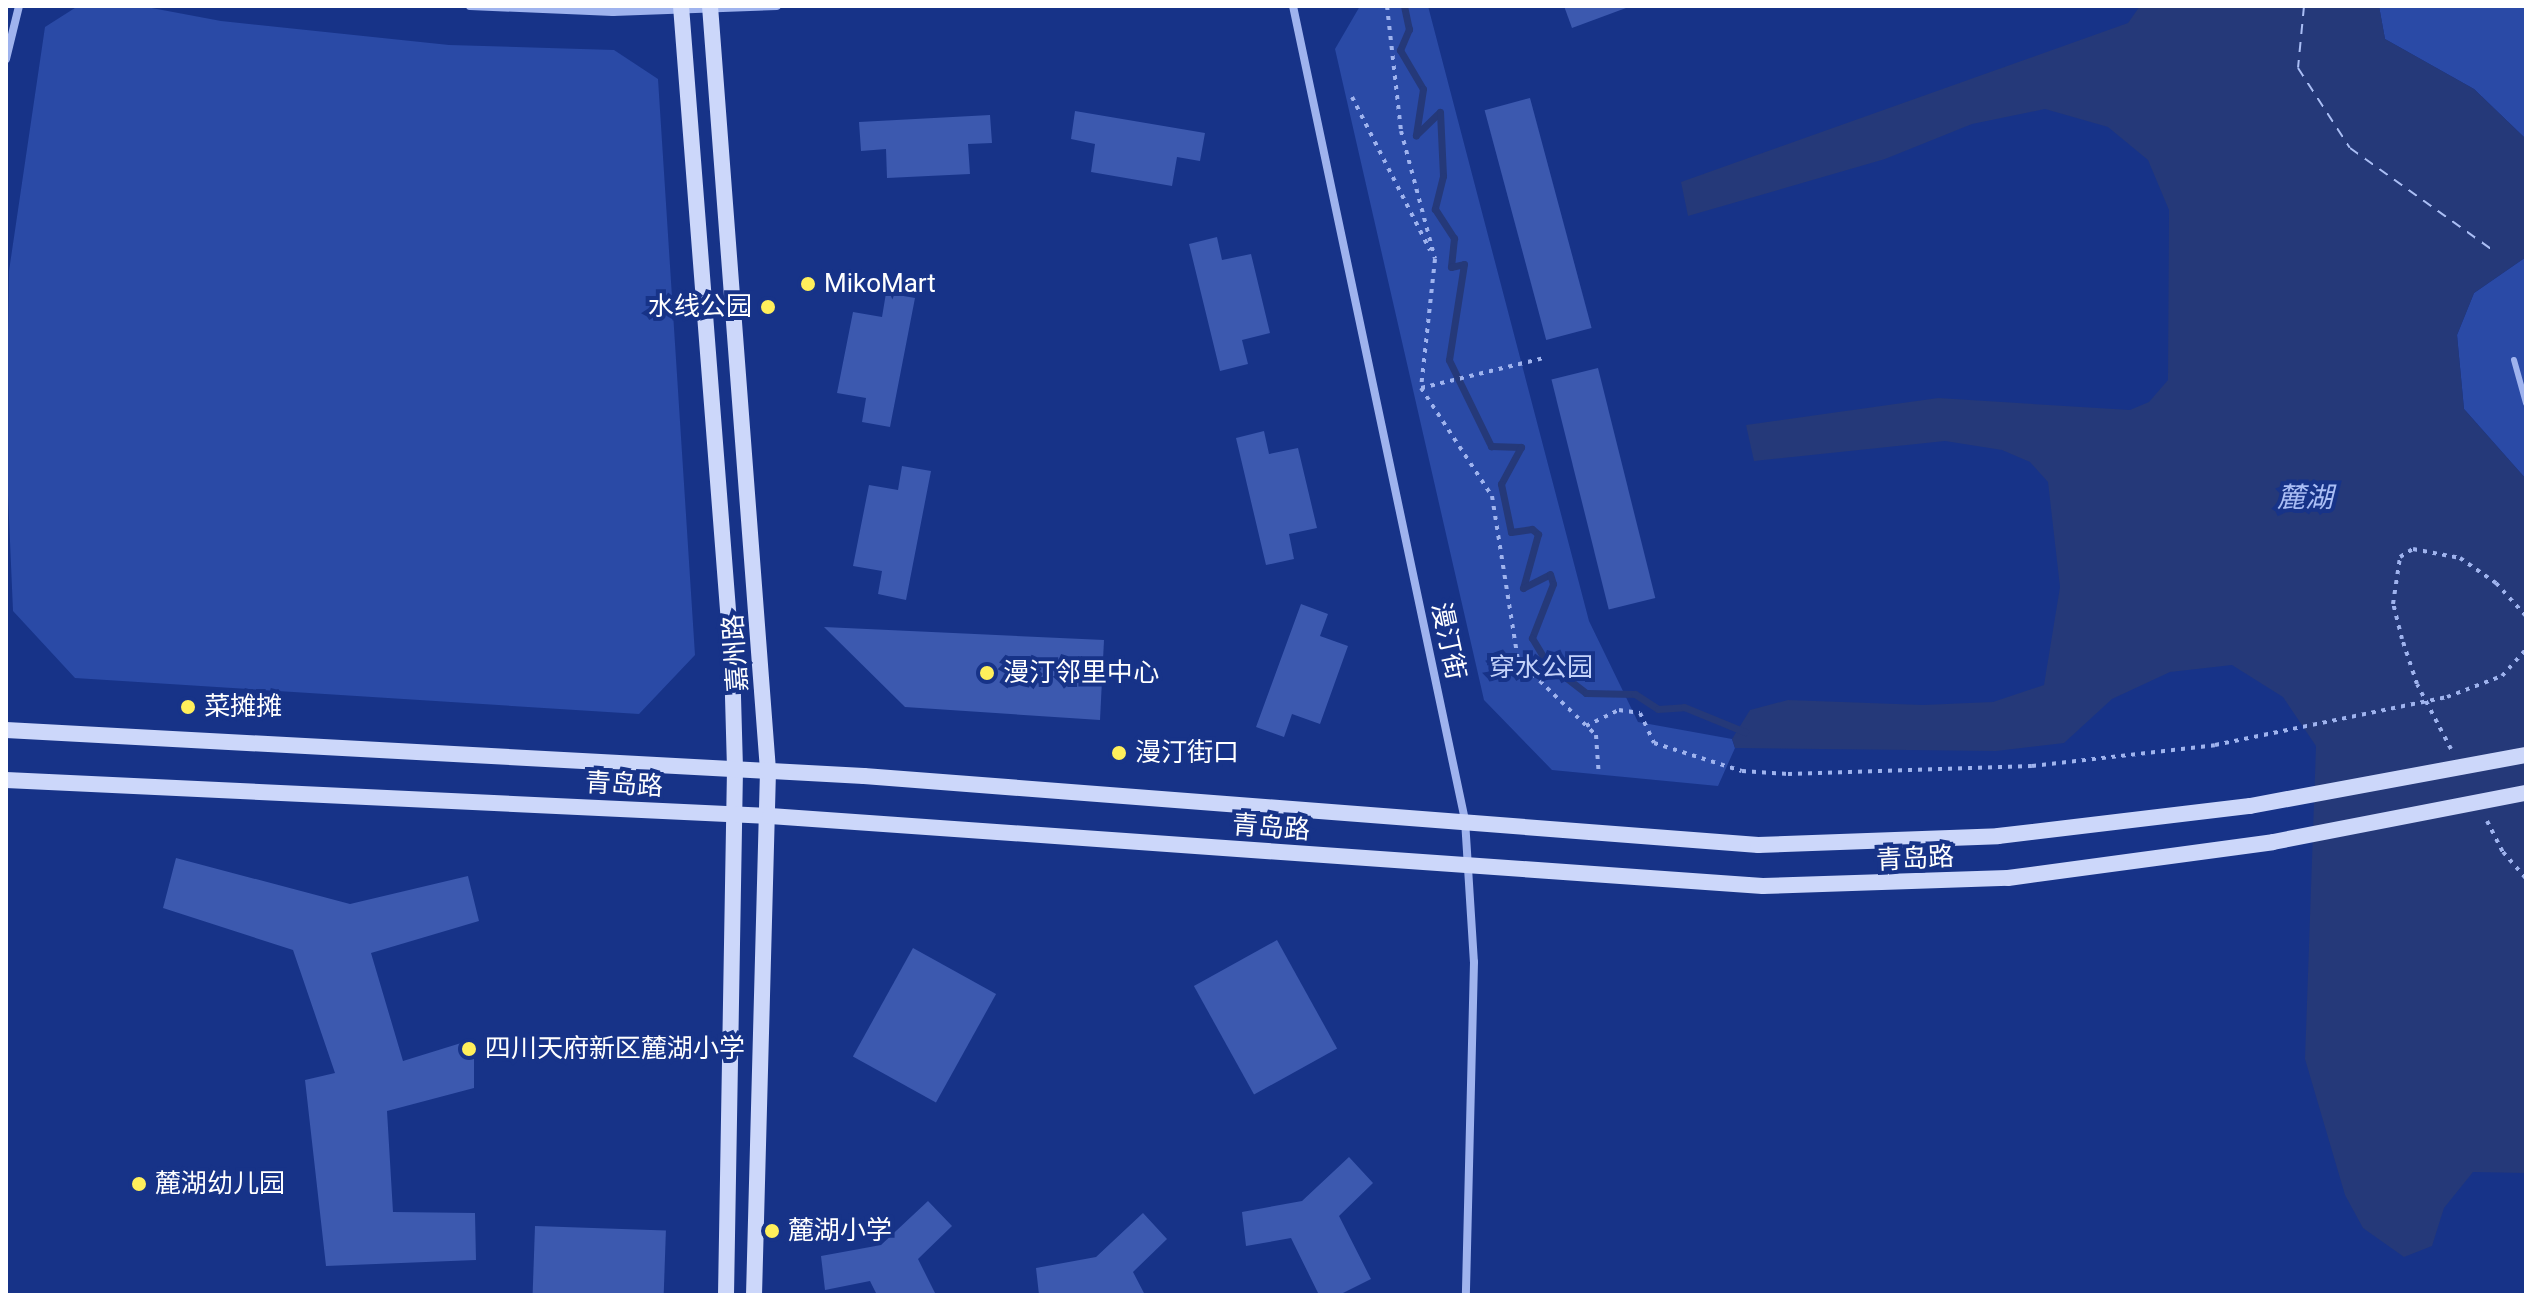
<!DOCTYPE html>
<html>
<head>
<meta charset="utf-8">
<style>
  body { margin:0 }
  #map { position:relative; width:2532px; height:1301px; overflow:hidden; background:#173388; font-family:Roboto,"Noto Sans SC",sans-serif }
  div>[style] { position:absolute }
  .green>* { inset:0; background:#2a4aa6 }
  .water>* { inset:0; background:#253979 }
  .stream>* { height:7px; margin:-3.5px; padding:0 3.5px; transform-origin:3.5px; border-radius:3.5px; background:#253979 }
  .ferry>* { height:2px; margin-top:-1px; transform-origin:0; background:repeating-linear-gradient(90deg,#aabef5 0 10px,transparent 0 18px) }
  .building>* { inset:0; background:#3c59af; transform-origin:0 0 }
  .path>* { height:4px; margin-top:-2px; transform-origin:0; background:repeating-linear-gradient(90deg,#9fb3ee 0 4px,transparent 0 10px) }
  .lane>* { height:6px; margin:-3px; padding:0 3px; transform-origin:3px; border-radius:3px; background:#9fb3ee }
  .street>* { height:8px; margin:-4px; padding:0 4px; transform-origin:4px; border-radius:4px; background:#9fb3ee }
  .secondary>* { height:16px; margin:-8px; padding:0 8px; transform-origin:8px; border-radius:8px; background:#ccd7fa }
  .path-bridge>* { height:4px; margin-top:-2px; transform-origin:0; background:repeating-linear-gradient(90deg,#9fb3ee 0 4px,transparent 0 10px) }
  .secondary-bridge>* { height:16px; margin:-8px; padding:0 8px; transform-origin:8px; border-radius:8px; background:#ccd7fa }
  .dots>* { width:22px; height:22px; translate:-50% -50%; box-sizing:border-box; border:4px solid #173388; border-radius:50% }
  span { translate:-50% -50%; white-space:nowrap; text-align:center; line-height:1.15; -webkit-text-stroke:8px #173388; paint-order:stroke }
  .poi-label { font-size:26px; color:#fff }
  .left { translate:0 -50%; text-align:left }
  .right { translate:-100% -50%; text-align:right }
  .street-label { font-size:26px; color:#fff }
  .park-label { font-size:26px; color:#c4d2fa }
  .water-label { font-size:28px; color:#aabef5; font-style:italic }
  .frame { position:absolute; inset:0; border:8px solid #fff; pointer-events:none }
</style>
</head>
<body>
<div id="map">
  <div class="green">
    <i style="clip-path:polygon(78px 6px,141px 6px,221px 21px,449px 45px,614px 50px,658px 79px,695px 655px,639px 714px,75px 678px,13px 611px,6px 449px,9px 271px,45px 27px)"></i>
    <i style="clip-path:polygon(1360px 6px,1428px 6px,1589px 621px,1638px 722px,1732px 739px,1735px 748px,1718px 786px,1552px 770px,1484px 700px,1335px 49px)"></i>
    <i style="clip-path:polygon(2379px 6px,2526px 6px,2526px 139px,2474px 89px,2385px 39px)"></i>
    <i style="clip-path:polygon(2526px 257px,2526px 479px,2464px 409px,2457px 335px,2474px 293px)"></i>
  </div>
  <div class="water">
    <i style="clip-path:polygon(2140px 6px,2379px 6px,2385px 39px,2474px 89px,2526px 139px,2526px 257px,2474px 293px,2457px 335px,2464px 409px,2526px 479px,2526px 1173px,2473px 1172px,2444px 1208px,2432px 1246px,2404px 1257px,2363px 1228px,2345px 1195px,2305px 1059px,2316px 746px,2283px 697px,2232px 665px,2170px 672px,2112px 699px,2064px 743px,1996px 751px,1735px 748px,1732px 739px,1750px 710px,1788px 700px,1923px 705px,1993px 702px,2044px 685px,2060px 587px,2048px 482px,2030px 462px,2002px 450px,1945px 441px,1754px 461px,1746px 425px,1938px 398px,2130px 410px,2149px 402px,2168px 380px,2169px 210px,2148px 160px,2108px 127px,2045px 109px,1972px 124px,1885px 159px,1688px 216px,1681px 182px,2128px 23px)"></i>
  </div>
  <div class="stream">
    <i style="left:1404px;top:6px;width:24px;rotate:78deg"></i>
    <i style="left:1409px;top:29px;width:23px;rotate:113deg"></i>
    <i style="left:1400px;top:50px;width:45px;rotate:59.5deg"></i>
    <i style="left:1423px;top:89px;width:47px;rotate:98.7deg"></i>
    <i style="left:1416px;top:135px;width:33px;rotate:-44deg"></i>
    <i style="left:1440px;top:112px;width:64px;rotate:87.3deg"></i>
    <i style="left:1443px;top:176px;width:34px;rotate:104deg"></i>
    <i style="left:1435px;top:209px;width:35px;rotate:57deg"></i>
    <i style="left:1454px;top:238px;width:29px;rotate:96deg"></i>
    <i style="left:1451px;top:267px;width:13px;rotate:-13deg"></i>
    <i style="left:1464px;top:264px;width:97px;rotate:98.9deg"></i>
    <i style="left:1449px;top:360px;width:96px;rotate:64deg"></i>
    <i style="left:1491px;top:446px;width:30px;rotate:2deg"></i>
    <i style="left:1521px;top:447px;width:42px;rotate:118.4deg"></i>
    <i style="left:1501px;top:484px;width:49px;rotate:78.2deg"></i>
    <i style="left:1511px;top:532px;width:21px;rotate:-8deg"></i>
    <i style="left:1532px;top:529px;width:8px;rotate:40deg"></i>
    <i style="left:1538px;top:534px;width:56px;rotate:105.5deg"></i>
    <i style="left:1523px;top:588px;width:30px;rotate:-27deg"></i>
    <i style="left:1550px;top:574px;width:10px;rotate:73deg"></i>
    <i style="left:1553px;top:584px;width:58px;rotate:111.3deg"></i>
    <i style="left:1532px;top:638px;width:29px;rotate:59deg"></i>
    <i style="left:1547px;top:663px;width:49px;rotate:37.6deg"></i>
    <i style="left:1586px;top:693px;width:49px;rotate:1.2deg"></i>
    <i style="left:1635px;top:694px;width:27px;rotate:33deg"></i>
    <i style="left:1658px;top:709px;width:26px;rotate:-4deg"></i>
    <i style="left:1684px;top:707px;width:66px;rotate:22.3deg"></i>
  </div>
  <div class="ferry">
    <i style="left:2304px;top:6px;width:62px;rotate:95.5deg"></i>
    <i style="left:2298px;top:68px;width:95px;rotate:57deg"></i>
    <i style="left:2350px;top:148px;width:178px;rotate:35.6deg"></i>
  </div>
  <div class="building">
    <i style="clip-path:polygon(1564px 6px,1626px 6px,1626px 8px,1572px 28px)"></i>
    <i style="left:1530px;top:98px;width:238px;height:47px;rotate:75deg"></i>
    <i style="clip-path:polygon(1075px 111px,1205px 133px,1200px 161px,1177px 157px,1172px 186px,1091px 172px,1095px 144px,1071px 139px)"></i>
    <i style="clip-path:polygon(990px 115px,992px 143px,968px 144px,970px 174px,887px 178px,886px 149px,861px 151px,859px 122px)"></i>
    <i style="clip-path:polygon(1217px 237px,1222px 260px,1251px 254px,1270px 333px,1242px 340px,1248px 364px,1220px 371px,1189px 244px)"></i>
    <i style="clip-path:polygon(886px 293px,915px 298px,890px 427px,862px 422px,866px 398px,837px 393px,853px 312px,882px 317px)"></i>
    <i style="left:1598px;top:368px;width:237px;height:48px;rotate:76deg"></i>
    <i style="clip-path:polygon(1264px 431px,1269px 454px,1298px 448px,1317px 528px,1289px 534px,1294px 559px,1266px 565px,1236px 438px)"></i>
    <i style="clip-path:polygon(902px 466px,931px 471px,906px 600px,878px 594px,882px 571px,853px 566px,869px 485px,898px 490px)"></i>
    <i style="clip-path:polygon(1301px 604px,1328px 614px,1320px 636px,1348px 646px,1320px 724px,1292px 714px,1284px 737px,1256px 727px)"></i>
    <i style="clip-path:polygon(824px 627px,1104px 640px,1100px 720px,905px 707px)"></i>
    <i style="clip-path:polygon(176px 858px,350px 904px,468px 876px,479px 921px,371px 953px,403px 1061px,474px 1039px,474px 1088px,387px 1111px,393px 1212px,475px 1213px,476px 1260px,326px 1266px,305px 1080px,335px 1073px,293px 950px,163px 908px)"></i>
    <i style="left:1277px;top:940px;width:124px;height:95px;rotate:61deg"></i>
    <i style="left:913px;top:948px;width:95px;height:124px;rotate:29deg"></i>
    <i style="clip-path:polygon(1349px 1157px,1373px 1183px,1339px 1216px,1371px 1279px,1339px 1295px,1319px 1295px,1291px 1238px,1246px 1246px,1242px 1212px,1302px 1201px)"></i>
    <i style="clip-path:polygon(928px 1201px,952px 1226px,918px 1259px,936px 1295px,877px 1295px,870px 1281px,825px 1290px,821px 1256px,881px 1245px)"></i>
    <i style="clip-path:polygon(1143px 1213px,1167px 1239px,1133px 1272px,1145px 1295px,1039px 1295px,1036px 1268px,1096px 1257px)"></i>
    <i style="left:535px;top:1226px;width:131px;height:69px;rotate:2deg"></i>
  </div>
  <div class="path">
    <i style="left:1387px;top:6px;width:126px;rotate:83.6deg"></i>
    <i style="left:1401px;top:131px;width:132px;rotate:75.1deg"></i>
    <i style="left:1435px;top:259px;width:130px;rotate:96.2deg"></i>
    <i style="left:1421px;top:388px;width:129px;rotate:56.7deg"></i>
    <i style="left:1492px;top:496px;width:166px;rotate:81deg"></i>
    <i style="left:1518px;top:660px;width:108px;rotate:43.9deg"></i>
    <i style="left:1596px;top:735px;width:39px;rotate:86deg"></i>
    <i style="left:1352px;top:97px;width:172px;rotate:63deg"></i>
    <i style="left:1421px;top:388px;width:127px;rotate:-13.7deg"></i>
    <i style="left:2502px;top:676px;width:36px;rotate:-48deg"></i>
    <i style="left:1586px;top:726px;width:37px;rotate:-26deg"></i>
    <i style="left:1619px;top:710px;width:21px;rotate:8deg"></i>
    <i style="left:1640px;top:713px;width:33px;rotate:65deg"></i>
    <i style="left:1654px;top:743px;width:92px;rotate:17.7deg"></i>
    <i style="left:1742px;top:771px;width:46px;rotate:3.7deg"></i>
    <i style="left:1788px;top:774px;width:244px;rotate:-1.9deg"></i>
    <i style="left:2032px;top:766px;width:184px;rotate:-6.5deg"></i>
    <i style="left:2451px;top:749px;width:73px;rotate:-117.6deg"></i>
    <i style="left:2417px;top:684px;width:47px;rotate:-108.4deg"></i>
    <i style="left:2402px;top:639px;width:36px;rotate:-104deg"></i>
    <i style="left:2393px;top:604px;width:48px;rotate:-81.5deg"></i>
    <i style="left:2400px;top:557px;width:15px;rotate:-32deg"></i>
    <i style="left:2413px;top:549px;width:48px;rotate:10.8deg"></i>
    <i style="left:2460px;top:558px;width:44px;rotate:34.8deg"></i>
    <i style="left:2496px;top:583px;width:45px;rotate:47.7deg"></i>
    <i style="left:2487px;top:821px;width:35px;rotate:63deg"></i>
    <i style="left:2503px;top:852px;width:35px;rotate:49deg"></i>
  </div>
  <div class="lane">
    <i style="left:2514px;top:360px;width:45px;rotate:74.4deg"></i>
  </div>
  <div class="street">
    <i style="left:470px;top:6px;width:143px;rotate:2.4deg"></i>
    <i style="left:613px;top:12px;width:164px;rotate:-2.1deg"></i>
    <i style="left:1293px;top:6px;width:832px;rotate:78.07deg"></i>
    <i style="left:1465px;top:820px;width:142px;rotate:86.4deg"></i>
    <i style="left:1474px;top:962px;width:333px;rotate:91.4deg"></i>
    <i style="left:6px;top:59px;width:55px;rotate:-76.2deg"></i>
  </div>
  <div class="secondary">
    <i style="left:681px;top:6px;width:657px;rotate:85.55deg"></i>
    <i style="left:732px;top:661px;width:108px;rotate:88.4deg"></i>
    <i style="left:735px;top:769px;width:526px;rotate:90.98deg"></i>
    <i style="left:710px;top:6px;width:767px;rotate:85.66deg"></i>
    <i style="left:768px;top:771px;width:524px;rotate:91.53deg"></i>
    <i style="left:6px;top:730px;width:859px;rotate:3.07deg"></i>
    <i style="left:864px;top:776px;width:897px;rotate:4.41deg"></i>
    <i style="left:1758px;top:845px;width:240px;rotate:-2.1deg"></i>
    <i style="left:1998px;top:836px;width:254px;rotate:-6.8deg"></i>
    <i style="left:6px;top:780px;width:765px;rotate:2.7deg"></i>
    <i style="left:770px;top:816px;width:995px;rotate:4.03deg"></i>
    <i style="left:1763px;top:886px;width:245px;rotate:-1.9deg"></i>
    <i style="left:2008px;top:878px;width:267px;rotate:-7.7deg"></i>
  </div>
  <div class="path-bridge">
    <i style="left:2215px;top:745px;width:237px;rotate:-11.7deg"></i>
    <i style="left:2447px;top:697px;width:59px;rotate:-20.9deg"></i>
  </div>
  <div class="secondary-bridge">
    <i style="left:2250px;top:806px;width:281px;rotate:-10.5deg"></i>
    <i style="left:2273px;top:842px;width:258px;rotate:-11deg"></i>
  </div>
  <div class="dots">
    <i style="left:808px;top:284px;background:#ffef5b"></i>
    <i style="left:768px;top:307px;background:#ffef5b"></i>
    <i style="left:987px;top:673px;background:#ffef5b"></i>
    <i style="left:188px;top:707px;background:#ffef5b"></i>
    <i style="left:1119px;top:753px;background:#ffef5b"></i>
    <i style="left:469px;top:1049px;background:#ffef5b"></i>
    <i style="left:139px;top:1184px;background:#ffef5b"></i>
    <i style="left:772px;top:1231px;background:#ffef5b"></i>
  </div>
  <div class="poi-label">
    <span class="left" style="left:824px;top:284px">MikoMart</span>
    <span class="right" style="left:752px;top:307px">水线公园</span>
    <span class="left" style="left:1003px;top:673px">漫汀邻里中心</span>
    <span class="left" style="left:204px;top:707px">菜摊摊</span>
    <span class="left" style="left:1135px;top:753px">漫汀街口</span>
    <span class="left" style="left:485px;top:1049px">四川天府新区麓湖小学</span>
    <span class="left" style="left:155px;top:1184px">麓湖幼儿园</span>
    <span class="left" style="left:788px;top:1231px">麓湖小学</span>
  </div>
  <div class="street-label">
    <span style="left:1448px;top:641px;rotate:78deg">漫汀街</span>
    <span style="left:736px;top:653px;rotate:-94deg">嘉州路</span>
    <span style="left:624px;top:785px;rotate:3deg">青岛路</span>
    <span style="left:1271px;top:828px;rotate:4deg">青岛路</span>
    <span style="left:1915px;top:859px;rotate:-3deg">青岛路</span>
  </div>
  <div class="park-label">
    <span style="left:1541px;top:668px">穿水公园</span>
  </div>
  <div class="water-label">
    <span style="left:2305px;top:498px">麓湖</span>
  </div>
  <div class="frame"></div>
</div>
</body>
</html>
